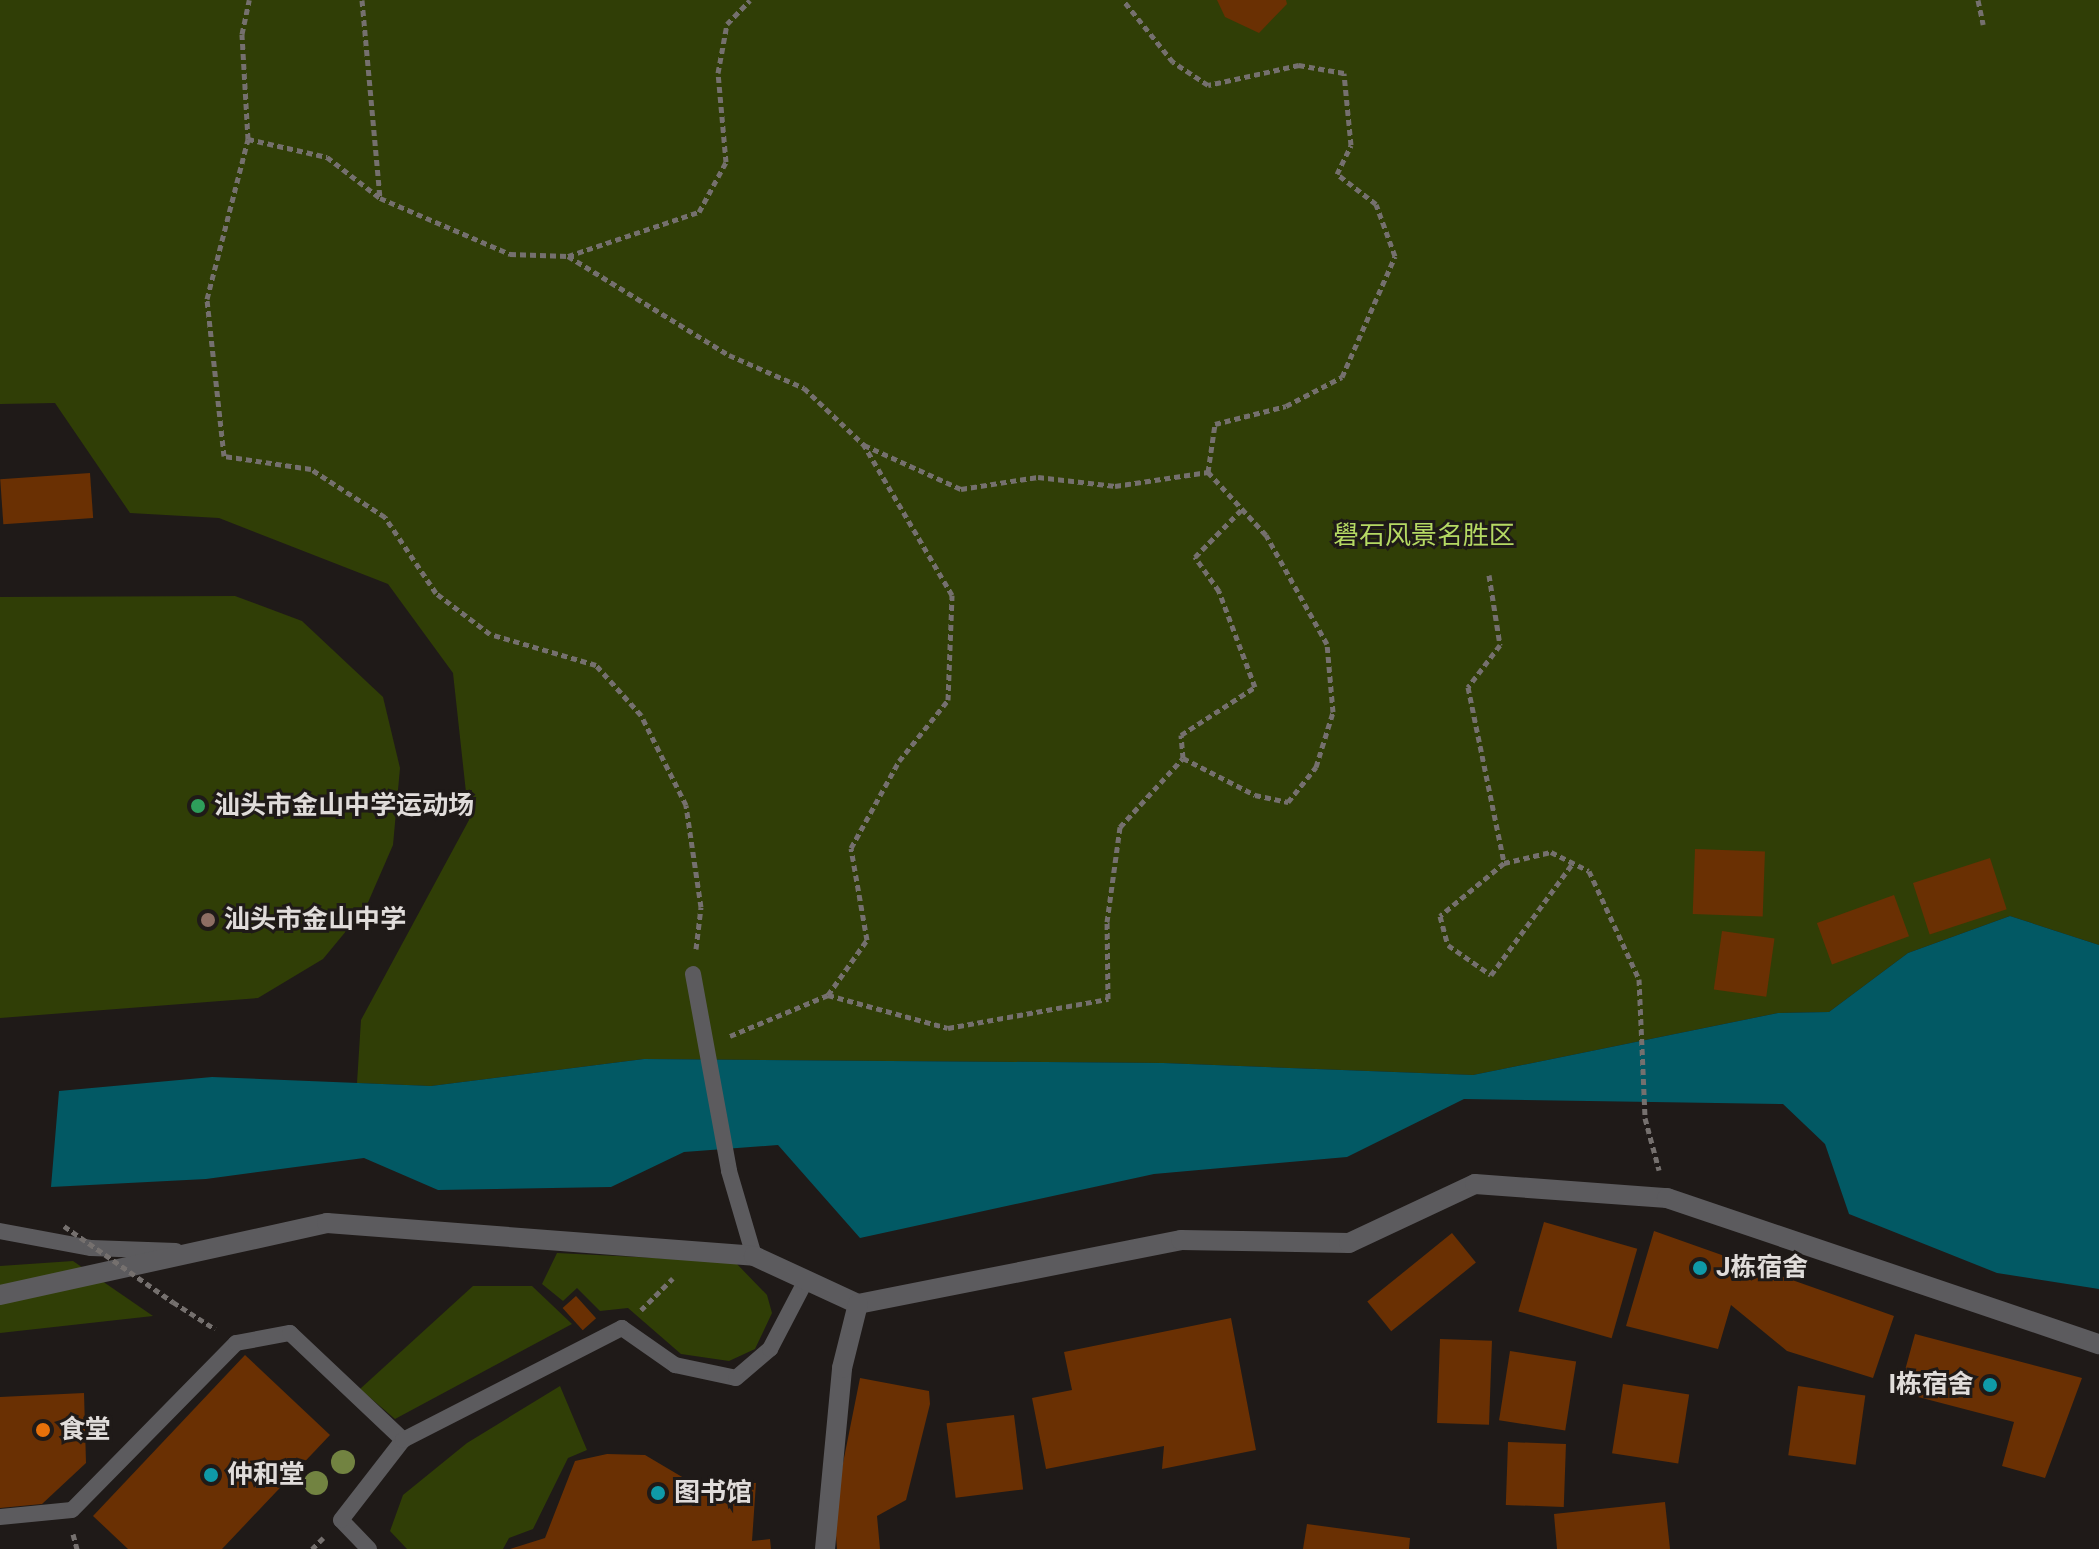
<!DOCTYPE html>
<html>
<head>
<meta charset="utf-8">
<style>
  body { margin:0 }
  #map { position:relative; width:2099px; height:1549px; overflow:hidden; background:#1f1a18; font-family:Roboto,"Noto Sans SC",sans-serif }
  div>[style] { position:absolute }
  .green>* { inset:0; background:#303e06 }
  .water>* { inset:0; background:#025964 }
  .building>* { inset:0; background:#6a3003; transform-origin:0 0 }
  .path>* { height:5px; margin-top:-2.5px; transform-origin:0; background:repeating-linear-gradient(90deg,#75706e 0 6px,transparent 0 10px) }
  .lane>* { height:16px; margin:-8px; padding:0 8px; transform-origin:8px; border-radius:8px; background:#5c5b5e }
  .street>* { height:20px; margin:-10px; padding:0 10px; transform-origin:10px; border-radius:10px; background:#5c5b5e }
  .path-bridge>* { height:5px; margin-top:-2.5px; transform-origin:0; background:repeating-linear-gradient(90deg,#75706e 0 6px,transparent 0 10px) }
  .trees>* { width:24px; height:24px; margin:-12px; border-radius:50%; background:#728341 }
  .dots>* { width:22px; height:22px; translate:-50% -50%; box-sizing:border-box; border:4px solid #1f1a18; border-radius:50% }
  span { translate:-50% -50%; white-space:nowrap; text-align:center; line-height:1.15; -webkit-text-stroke:6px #1f1a18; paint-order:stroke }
  .park-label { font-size:26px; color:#b5d963 }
  .poi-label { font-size:26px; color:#e0dcda; font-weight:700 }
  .left { translate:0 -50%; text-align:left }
  .right { translate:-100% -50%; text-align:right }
</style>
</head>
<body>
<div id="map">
  <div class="green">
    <i style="clip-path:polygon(0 0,2099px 0,2099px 945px,2010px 916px,1908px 953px,1829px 1012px,1778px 1013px,1473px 1075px,1163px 1063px,644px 1059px,431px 1086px,357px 1083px,361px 1020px,469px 820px,453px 673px,388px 584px,219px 518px,130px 513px,55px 403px,0 404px)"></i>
    <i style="clip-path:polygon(235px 596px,302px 621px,383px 697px,400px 768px,393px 845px,366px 907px,323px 959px,258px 998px,0 1018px,0 597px)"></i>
    <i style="clip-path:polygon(557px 1253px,735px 1262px,767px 1295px,772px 1313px,755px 1349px,729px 1361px,681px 1354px,628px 1308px,600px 1311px,577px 1288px,563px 1301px,542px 1284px)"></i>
    <i style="clip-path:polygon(73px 1261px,153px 1316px,0 1333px,0 1266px)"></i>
    <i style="clip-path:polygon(473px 1286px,532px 1286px,572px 1324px,395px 1419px,360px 1389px)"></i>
    <i style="clip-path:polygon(560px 1386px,587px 1450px,568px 1458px,533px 1529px,509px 1538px,503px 1549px,407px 1549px,390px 1531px,403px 1495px,467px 1443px)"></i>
  </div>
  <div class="water">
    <i style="clip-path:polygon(2010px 916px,2099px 945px,2099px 1289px,1997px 1273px,1849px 1214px,1825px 1144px,1783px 1104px,1464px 1099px,1347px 1157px,1154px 1174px,860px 1238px,778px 1145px,684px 1152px,611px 1187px,438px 1190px,364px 1158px,206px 1179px,51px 1187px,59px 1091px,212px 1077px,431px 1086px,644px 1059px,1163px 1063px,1473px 1075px,1778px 1013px,1829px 1012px,1908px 953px)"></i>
  </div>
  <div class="building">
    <i style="clip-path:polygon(1217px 0,1286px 0,1287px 4px,1259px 33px,1225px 17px)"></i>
    <i style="left:90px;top:473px;width:45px;height:90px;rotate:86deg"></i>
    <i style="left:1695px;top:849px;width:70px;height:65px;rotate:2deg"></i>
    <i style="left:1990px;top:858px;width:54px;height:81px;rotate:72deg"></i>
    <i style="left:1894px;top:895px;width:44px;height:82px;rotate:70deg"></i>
    <i style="left:1722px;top:931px;width:53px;height:59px;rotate:8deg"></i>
    <i style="left:1544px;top:1222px;width:97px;height:93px;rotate:16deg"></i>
    <i style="clip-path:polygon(1654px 1231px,1894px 1316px,1873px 1378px,1787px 1351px,1731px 1305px,1718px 1349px,1626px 1326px)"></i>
    <i style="left:1452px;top:1233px;width:38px;height:109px;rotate:51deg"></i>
    <i style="left:576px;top:1296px;width:30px;height:18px;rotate:48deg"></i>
    <i style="clip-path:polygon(1231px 1318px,1256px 1450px,1162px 1469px,1164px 1446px,1046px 1469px,1032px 1398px,1072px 1390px,1064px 1352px)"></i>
    <i style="clip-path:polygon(1915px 1334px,2082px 1378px,2045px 1478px,2002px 1466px,2014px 1422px,1899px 1392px)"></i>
    <i style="left:1440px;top:1339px;width:52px;height:84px;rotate:2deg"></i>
    <i style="left:1510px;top:1351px;width:67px;height:70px;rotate:9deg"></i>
    <i style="clip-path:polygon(245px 1355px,330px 1435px,222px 1549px,128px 1549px,93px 1516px)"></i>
    <i style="clip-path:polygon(860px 1378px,929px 1391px,930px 1404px,906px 1500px,877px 1516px,880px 1549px,837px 1549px,834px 1508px)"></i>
    <i style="left:1623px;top:1384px;width:67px;height:70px;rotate:9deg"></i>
    <i style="left:1798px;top:1386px;width:68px;height:70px;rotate:8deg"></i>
    <i style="clip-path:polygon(84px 1393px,86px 1463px,42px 1504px,0 1508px,0 1397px)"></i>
    <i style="left:1014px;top:1415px;width:75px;height:68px;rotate:83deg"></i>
    <i style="left:1508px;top:1442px;width:58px;height:63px;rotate:2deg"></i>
    <i style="clip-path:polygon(607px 1454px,645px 1455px,694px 1484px,756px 1483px,752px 1541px,770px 1539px,771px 1549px,510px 1549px,545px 1538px,575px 1461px)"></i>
    <i style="clip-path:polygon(1665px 1502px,1670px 1549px,1557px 1549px,1554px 1514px)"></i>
    <i style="clip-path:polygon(1307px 1524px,1410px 1538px,1409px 1549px,1303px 1549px)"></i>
  </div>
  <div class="path">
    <i style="left:362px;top:0;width:198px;rotate:84.8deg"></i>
    <i style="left:1978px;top:0;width:25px;rotate:78deg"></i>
    <i style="left:248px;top:139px;width:105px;rotate:-93.3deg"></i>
    <i style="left:242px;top:34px;width:35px;rotate:-78deg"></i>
    <i style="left:568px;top:256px;width:189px;rotate:31.6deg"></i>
    <i style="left:729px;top:355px;width:82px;rotate:23.7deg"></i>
    <i style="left:804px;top:388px;width:83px;rotate:43.5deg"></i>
    <i style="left:1489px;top:575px;width:71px;rotate:81.1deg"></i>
    <i style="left:1500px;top:645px;width:53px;rotate:127.3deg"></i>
    <i style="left:1468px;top:687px;width:180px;rotate:78.4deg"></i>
    <i style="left:1504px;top:863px;width:83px;rotate:140.4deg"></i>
    <i style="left:1440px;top:916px;width:30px;rotate:75deg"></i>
    <i style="left:1448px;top:945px;width:52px;rotate:34.9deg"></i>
    <i style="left:1491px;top:975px;width:139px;rotate:-53.8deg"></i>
    <i style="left:1183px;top:758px;width:23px;rotate:-95deg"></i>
    <i style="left:1181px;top:735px;width:88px;rotate:-33deg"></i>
    <i style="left:1255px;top:687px;width:103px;rotate:-110.6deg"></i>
    <i style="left:1219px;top:591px;width:42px;rotate:-125.2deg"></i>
    <i style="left:1195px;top:557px;width:67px;rotate:-45.6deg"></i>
    <i style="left:1504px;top:863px;width:48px;rotate:-13.2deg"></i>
    <i style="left:1551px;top:852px;width:42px;rotate:26.6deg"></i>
    <i style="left:1589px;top:871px;width:119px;rotate:65.2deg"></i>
    <i style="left:1639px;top:979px;width:139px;rotate:87.5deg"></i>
    <i style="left:1645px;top:1118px;width:54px;rotate:74.9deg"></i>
    <i style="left:696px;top:949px;width:42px;rotate:-83.2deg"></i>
    <i style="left:701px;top:907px;width:103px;rotate:-98.4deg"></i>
    <i style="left:686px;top:805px;width:101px;rotate:-116.6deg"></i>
    <i style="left:641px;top:715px;width:67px;rotate:-132deg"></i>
    <i style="left:596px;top:665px;width:110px;rotate:-163.7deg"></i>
    <i style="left:490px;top:634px;width:68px;rotate:-142.8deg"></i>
    <i style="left:436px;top:593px;width:92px;rotate:-123.9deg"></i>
    <i style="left:385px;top:517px;width:88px;rotate:-147deg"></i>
    <i style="left:311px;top:469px;width:88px;rotate:-171.5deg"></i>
    <i style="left:224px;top:456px;width:158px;rotate:-96.2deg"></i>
    <i style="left:207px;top:299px;width:165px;rotate:-75.6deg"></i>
    <i style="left:248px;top:139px;width:81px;rotate:12.8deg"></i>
    <i style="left:327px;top:157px;width:67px;rotate:37.7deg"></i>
    <i style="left:380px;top:198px;width:142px;rotate:23.3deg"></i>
    <i style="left:510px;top:254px;width:58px;rotate:2deg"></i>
    <i style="left:568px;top:256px;width:138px;rotate:-18.6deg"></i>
    <i style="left:699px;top:212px;width:57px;rotate:-61.6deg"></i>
    <i style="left:726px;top:162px;width:89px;rotate:-95.1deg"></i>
    <i style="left:718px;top:73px;width:50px;rotate:-79.6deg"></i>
    <i style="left:727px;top:24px;width:33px;rotate:-46deg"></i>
    <i style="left:828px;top:995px;width:124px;rotate:15.4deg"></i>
    <i style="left:948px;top:1028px;width:163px;rotate:-10.3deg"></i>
    <i style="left:1108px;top:999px;width:77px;rotate:-90.7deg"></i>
    <i style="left:1107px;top:922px;width:96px;rotate:-82.2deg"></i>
    <i style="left:1120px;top:827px;width:93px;rotate:-47.6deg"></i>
    <i style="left:1183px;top:758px;width:81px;rotate:27.2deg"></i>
    <i style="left:1255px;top:795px;width:34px;rotate:12deg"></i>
    <i style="left:1288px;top:802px;width:45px;rotate:-51.3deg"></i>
    <i style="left:1316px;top:767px;width:58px;rotate:-72.8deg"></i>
    <i style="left:1333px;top:712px;width:68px;rotate:-95deg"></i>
    <i style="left:1327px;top:644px;width:125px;rotate:-119.2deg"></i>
    <i style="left:1266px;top:535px;width:86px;rotate:-132.6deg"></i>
    <i style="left:730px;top:1036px;width:106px;rotate:-22.7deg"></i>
    <i style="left:828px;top:995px;width:67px;rotate:-54.7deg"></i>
    <i style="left:867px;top:940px;width:93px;rotate:-99.9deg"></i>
    <i style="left:851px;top:848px;width:99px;rotate:-61.1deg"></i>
    <i style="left:899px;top:761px;width:78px;rotate:-51.2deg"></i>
    <i style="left:948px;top:700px;width:105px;rotate:-87.8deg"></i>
    <i style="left:952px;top:595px;width:174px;rotate:-120.4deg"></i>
    <i style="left:864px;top:445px;width:107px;rotate:24.4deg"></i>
    <i style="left:961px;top:489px;width:78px;rotate:-8.9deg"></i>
    <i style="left:1038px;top:477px;width:78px;rotate:6.7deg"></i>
    <i style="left:1115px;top:486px;width:94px;rotate:-8.6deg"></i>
    <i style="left:1208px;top:472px;width:49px;rotate:-81.7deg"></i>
    <i style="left:1215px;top:424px;width:73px;rotate:-14.2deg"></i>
    <i style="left:1286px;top:406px;width:63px;rotate:-27.4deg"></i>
    <i style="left:1342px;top:377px;width:132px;rotate:-66.3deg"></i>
    <i style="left:1395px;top:256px;width:55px;rotate:-110.1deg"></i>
    <i style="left:1376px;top:204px;width:49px;rotate:-142.4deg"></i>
    <i style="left:1337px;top:174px;width:32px;rotate:-64deg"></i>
    <i style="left:1351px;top:145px;width:72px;rotate:-95.6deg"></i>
    <i style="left:1344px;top:73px;width:46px;rotate:-169.9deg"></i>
    <i style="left:1299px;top:65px;width:93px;rotate:167.6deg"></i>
    <i style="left:1208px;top:85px;width:42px;rotate:-146.7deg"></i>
    <i style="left:1173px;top:62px;width:80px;rotate:-128.9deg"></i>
    <i style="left:173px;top:1302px;width:50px;rotate:32.7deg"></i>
    <i style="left:641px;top:1310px;width:45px;rotate:-45deg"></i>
    <i style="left:73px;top:1534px;width:16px;rotate:75deg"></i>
    <i style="left:312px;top:1549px;width:16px;rotate:-45deg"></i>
  </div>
  <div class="lane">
    <i style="left:693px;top:974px;width:200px;rotate:79.6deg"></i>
    <i style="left:729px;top:1171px;width:89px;rotate:73.6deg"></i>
    <i style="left:0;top:1231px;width:93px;rotate:10.6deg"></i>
    <i style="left:91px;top:1248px;width:85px;rotate:2deg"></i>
    <i style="left:0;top:1517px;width:72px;rotate:-5.6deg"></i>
    <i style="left:72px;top:1510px;width:234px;rotate:-45.5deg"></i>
    <i style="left:236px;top:1343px;width:55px;rotate:-10.5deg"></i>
    <i style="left:290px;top:1333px;width:156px;rotate:43.4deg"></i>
    <i style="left:369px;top:1549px;width:40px;rotate:-134deg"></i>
    <i style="left:341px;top:1520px;width:101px;rotate:-52.2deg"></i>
    <i style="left:403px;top:1440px;width:246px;rotate:-27.1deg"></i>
    <i style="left:622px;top:1328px;width:65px;rotate:34.9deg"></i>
    <i style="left:675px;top:1365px;width:62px;rotate:12deg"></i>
    <i style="left:736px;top:1378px;width:45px;rotate:-40.5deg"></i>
    <i style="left:770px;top:1349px;width:78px;rotate:-62.4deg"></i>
  </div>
  <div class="street">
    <i style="left:0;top:1295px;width:335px;rotate:-12.4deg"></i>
    <i style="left:327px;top:1223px;width:428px;rotate:4.4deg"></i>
    <i style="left:754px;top:1256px;width:115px;rotate:24.8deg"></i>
    <i style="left:858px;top:1304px;width:329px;rotate:-11.2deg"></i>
    <i style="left:1181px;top:1240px;width:168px;rotate:1deg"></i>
    <i style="left:1349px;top:1243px;width:139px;rotate:-25.1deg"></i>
    <i style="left:1475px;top:1184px;width:193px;rotate:4.2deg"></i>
    <i style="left:1667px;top:1198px;width:456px;rotate:18.7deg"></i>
    <i style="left:825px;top:1549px;width:182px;rotate:-84.6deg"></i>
    <i style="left:842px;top:1368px;width:66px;rotate:-76deg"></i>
  </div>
  <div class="path-bridge">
    <i style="left:64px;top:1226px;width:133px;rotate:34.9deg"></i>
  </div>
  <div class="trees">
    <i style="left:343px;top:1462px"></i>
    <i style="left:316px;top:1483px"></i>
  </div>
  <div class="dots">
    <i style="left:198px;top:806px;background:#2e9e5b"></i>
    <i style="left:208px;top:920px;background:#8d6e63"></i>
    <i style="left:1700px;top:1268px;background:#0f9aa8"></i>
    <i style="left:1990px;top:1385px;background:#0f9aa8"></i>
    <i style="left:43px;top:1430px;background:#e8710a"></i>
    <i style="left:211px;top:1475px;background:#0f9aa8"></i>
    <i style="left:658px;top:1493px;background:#0f9aa8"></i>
  </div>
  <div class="park-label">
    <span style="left:1424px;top:536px">礐石风景名胜区</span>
  </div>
  <div class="poi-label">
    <span class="left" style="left:214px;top:806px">汕头市金山中学运动场</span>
    <span class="left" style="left:224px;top:920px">汕头市金山中学</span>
    <span class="left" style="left:1716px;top:1268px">J栋宿舍</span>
    <span class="right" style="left:1974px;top:1385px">I栋宿舍</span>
    <span class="left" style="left:59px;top:1430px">食堂</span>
    <span class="left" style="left:227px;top:1475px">仲和堂</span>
    <span class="left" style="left:674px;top:1493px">图书馆</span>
  </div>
</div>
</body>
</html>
